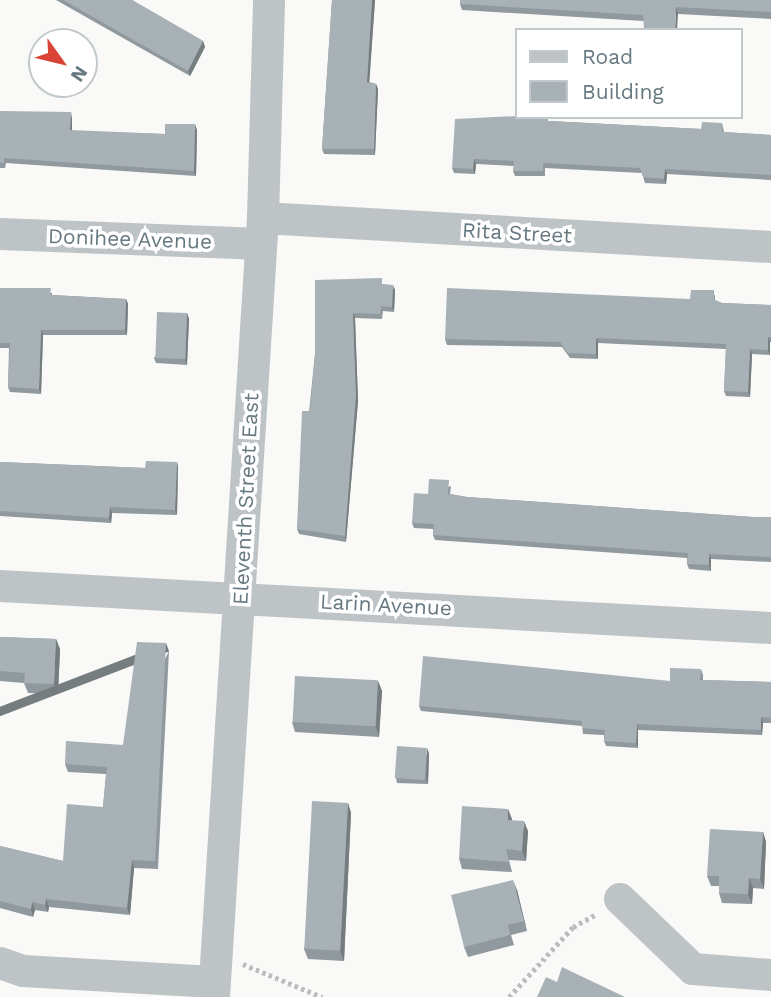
<!DOCTYPE html>
<html>
<head>
<meta charset="utf-8">
<style>
  body { margin:0 }
  #map { position:relative; width:771px; height:997px; overflow:hidden; background:#f9f9f7; font-family:"Work Sans",sans-serif }
  div>[style] { position:absolute }
  .path>* { height:4.5px; margin-top:-2.25px; transform-origin:0; background:repeating-linear-gradient(90deg,#b9bdbf 0 3.5px,transparent 0 7px) }
  .minor>* { height:32px; margin:-16px; padding:0 16px; transform-origin:16px; border-radius:16px; background:#bec4c6 }
  .wall>* { inset:0; background:#90999d }
  .shaded-wall>* { inset:0; background:#767d7f; transform-origin:0 0 }
  .building>* { inset:0; background:#a8b2b6; transform-origin:0 0 }
  span { translate:-50% -50%; white-space:nowrap; text-align:center; line-height:1.15; -webkit-text-stroke:7px #fff; paint-order:stroke }
  .street-label { font-size:21px; color:#667980 }
  .legend { position:absolute; left:515px; top:28px; width:228px; height:91px; box-sizing:border-box; background:#fff; border:2px solid #c2c9cc; margin:0; padding:9px 12px; list-style:none; font-size:21px; color:#667980 }
  .legend li { display:flex; align-items:center; gap:14px; height:35px }
  .legend b { width:35px; border:2px solid #c2c9cc }
  .north { position:absolute; left:28px; top:28px; width:70px; height:70px; box-sizing:border-box; background:#fff; border:2px solid #c2c9cc; border-radius:50%; rotate:124deg; font-size:19px; font-weight:700; line-height:28px; text-align:center; color:#667980 }
  .north::after { content:''; display:block; margin:auto; width:24px; height:32px; background:#da4436; clip-path:polygon(50% 0,100% 100%,50% 72%,0 100%) }
</style>
</head>
<body>
<div id="map">
  <div class="path">
    <i style="left:243px;top:964px;width:86px;rotate:22.7deg"></i>
    <i style="left:509px;top:997px;width:95px;rotate:-47.6deg"></i>
    <i style="left:573px;top:927px;width:26px;rotate:-29deg"></i>
  </div>
  <div class="minor">
    <i style="left:263px;top:218px;width:509px;rotate:3.27deg"></i>
    <i style="left:0;top:234px;width:259px;rotate:2.2deg"></i>
    <i style="left:0;top:586px;width:772px;rotate:3.12deg"></i>
    <i style="left:620px;top:899px;width:101px;rotate:43.8deg"></i>
    <i style="left:693px;top:969px;width:78px;rotate:4.4deg"></i>
    <i style="left:0;top:963px;width:24px;rotate:19deg"></i>
    <i style="left:23px;top:971px;width:191px;rotate:3.3deg"></i>
    <i style="left:214px;top:997px;width:781px;rotate:-86.4deg"></i>
    <i style="left:263px;top:218px;width:218px;rotate:-88.4deg"></i>
  </div>
  <div class="wall">
    <i style="clip-path:polygon(56px 0,132px 0,203px 41px,205px 47px,190px 76px)"></i>
    <i style="clip-path:polygon(332px 0,375px 0,369px 82px,376px 84px,378px 89px,375px 155px,324px 154px,322px 149px)"></i>
    <i style="clip-path:polygon(771px 0,771px 19px,678px 14px,643px 21px,462px 10px,460px 4px)"></i>
    <i style="clip-path:polygon(0 111px,72px 118px,72px 131px,165px 134px,197px 130px,196px 176px,6px 163px,5px 168px,0 168px)"></i>
    <i style="clip-path:polygon(550px 121px,701px 129px,722px 123px,724px 132px,771px 135px,771px 180px,667px 174px,666px 184px,645px 183px,642px 173px,545px 168px,545px 176px,515px 176px,513px 171px,514px 166px,476px 164px,475px 174px,454px 173px,452px 168px)"></i>
    <i style="clip-path:polygon(315px 280px,384px 285px,395px 290px,394px 312px,383px 311px,382px 319px,355px 318px,358px 401px,346px 542px,299px 534px,297px 529px,315px 354px)"></i>
    <i style="clip-path:polygon(0 288px,52px 293px,52px 295px,126px 299px,128px 304px,127px 335px,43px 335px,41px 394px,10px 392px,8px 387px,9px 348px,0 348px)"></i>
    <i style="clip-path:polygon(715px 295px,715px 300px,722px 303px,771px 305px,771px 342px,770px 342px,770px 355px,752px 354px,750px 397px,726px 396px,724px 391px,726px 349px,598px 343px,598px 359px,570px 358px,562px 347px,447px 345px,445px 339px)"></i>
    <i style="clip-path:polygon(187px 313px,189px 319px,187px 365px,156px 363px,154px 358px)"></i>
    <i style="clip-path:polygon(0 462px,145px 468px,177px 462px,178px 467px,177px 515px,112px 513px,111px 523px,0 516px)"></i>
    <i style="clip-path:polygon(451px 486px,450px 494px,467px 497px,753px 517px,771px 517px,771px 562px,711px 559px,711px 571px,689px 569px,687px 564px,687px 558px,435px 540px,433px 535px,433px 529px,414px 528px,412px 523px,428px 494px)"></i>
    <i style="clip-path:polygon(0 637px,56px 639px,60px 649px,58px 694px,28px 693px,24px 683px,0 681px)"></i>
    <i style="clip-path:polygon(169px 651px,158px 869px,134px 868px,130px 915px,49px 907px,48px 912px,35px 910px,33px 917px,0 908px,0 846px,63px 861px,103px 807px,106px 774px,68px 772px,65px 764px,123px 745px)"></i>
    <i style="clip-path:polygon(701px 669px,703px 675px,703px 680px,771px 682px,771px 723px,763px 723px,762px 735px,638px 730px,638px 748px,606px 746px,604px 741px,604px 735px,583px 734px,582px 726px,421px 711px,419px 706px,670px 681px)"></i>
    <i style="clip-path:polygon(378px 681px,382px 691px,379px 737px,295px 732px,292px 722px)"></i>
    <i style="clip-path:polygon(429px 753px,428px 784px,397px 783px,396px 778px)"></i>
    <i style="clip-path:polygon(348px 803px,351px 813px,344px 961px,308px 959px,304px 949px)"></i>
    <i style="clip-path:polygon(508px 809px,512px 821px,528px 831px,526px 861px,509px 860px,512px 872px,462px 869px,459px 858px)"></i>
    <i style="clip-path:polygon(763px 832px,766px 842px,764px 889px,753px 888px,752px 904px,722px 903px,719px 893px,719px 886px,711px 886px,707px 876px)"></i>
    <i style="clip-path:polygon(517px 890px,527px 931px,511px 935px,514px 945px,468px 957px,464px 947px)"></i>
  </div>
  <div class="shaded-wall">
    <i style="clip-path:polygon(372px 0,375px 0,369px 87px,367px 82px)"></i>
    <i style="clip-path:polygon(676px 7px,678px 14px,677px 30px,675px 30px)"></i>
    <i style="clip-path:polygon(203px 41px,205px 47px,190px 76px,188px 71px)"></i>
    <i style="clip-path:polygon(376px 84px,378px 89px,375px 155px,374px 149px)"></i>
    <i style="clip-path:polygon(71px 112px,72px 118px,72px 136px,70px 130px)"></i>
    <i style="clip-path:polygon(195px 124px,197px 130px,196px 176px,194px 171px)"></i>
    <i style="clip-path:polygon(474px 159px,476px 164px,475px 174px,473px 169px)"></i>
    <i style="clip-path:polygon(665px 169px,667px 174px,666px 184px,664px 179px)"></i>
    <i style="clip-path:polygon(393px 285px,395px 290px,394px 312px,392px 307px)"></i>
    <i style="clip-path:polygon(126px 299px,128px 304px,127px 335px,125px 330px)"></i>
    <i style="clip-path:polygon(187px 313px,189px 319px,187px 365px,185px 360px)"></i>
    <i style="clip-path:polygon(353px 313px,355px 318px,358px 401px,346px 542px,345px 536px)"></i>
    <i style="clip-path:polygon(41px 330px,43px 335px,41px 394px,39px 389px)"></i>
    <i style="clip-path:polygon(768px 337px,770px 342px,770px 355px,768px 350px)"></i>
    <i style="clip-path:polygon(596px 338px,598px 343px,598px 359px,596px 354px)"></i>
    <i style="clip-path:polygon(750px 349px,752px 354px,750px 397px,748px 392px)"></i>
    <i style="clip-path:polygon(177px 462px,178px 467px,177px 515px,175px 510px)"></i>
    <i style="clip-path:polygon(110px 507px,112px 513px,111px 523px,109px 518px)"></i>
    <i style="clip-path:polygon(709px 554px,711px 559px,711px 571px,709px 565px)"></i>
    <i style="clip-path:polygon(56px 639px,60px 649px,58px 694px,54px 684px)"></i>
    <i style="left:166px;top:643px;width:9px;height:218px;rotate:69deg"></i>
    <i style="clip-path:polygon(378px 681px,382px 691px,379px 737px,376px 727px)"></i>
    <i style="clip-path:polygon(761px 717px,763px 723px,762px 735px,761px 730px)"></i>
    <i style="clip-path:polygon(637px 724px,638px 730px,638px 748px,636px 743px)"></i>
    <i style="clip-path:polygon(427px 748px,429px 753px,428px 784px,426px 779px)"></i>
    <i style="clip-path:polygon(348px 803px,351px 813px,344px 961px,340px 951px)"></i>
    <i style="clip-path:polygon(508px 809px,512px 819px,511px 830px,508px 820px)"></i>
    <i style="clip-path:polygon(524px 821px,528px 831px,526px 861px,522px 851px)"></i>
    <i style="clip-path:polygon(763px 832px,766px 842px,764px 889px,760px 879px)"></i>
    <i style="clip-path:polygon(132px 860px,134px 868px,130px 915px,127px 908px)"></i>
    <i style="clip-path:polygon(749px 878px,753px 888px,752px 904px,748px 894px)"></i>
    <i style="clip-path:polygon(513px 880px,517px 890px,527px 931px,524px 921px)"></i>
    <i style="clip-path:polygon(46px 899px,49px 907px,48px 912px,45px 905px)"></i>
    <i style="clip-path:polygon(32px 902px,35px 910px,33px 917px,31px 909px)"></i>
  </div>
  <div class="building">
    <i style="clip-path:polygon(63px 0,132px 0,203px 41px,188px 71px)"></i>
    <i style="clip-path:polygon(332px 0,372px 0,367px 82px,376px 84px,374px 149px,322px 149px)"></i>
    <i style="clip-path:polygon(460px 0,771px 0,771px 12px,676px 7px,675px 30px,644px 30px,643px 15px,460px 4px)"></i>
    <i style="clip-path:polygon(0 111px,71px 112px,70px 130px,165px 134px,165px 124px,195px 124px,194px 171px,4px 158px,4px 163px,0 163px)"></i>
    <i style="clip-path:polygon(517px 116px,517px 117px,548px 117px,548px 121px,701px 129px,702px 122px,722px 123px,722px 132px,771px 135px,771px 175px,665px 169px,664px 179px,643px 177px,640px 168px,543px 163px,543px 171px,513px 171px,514px 161px,474px 159px,473px 169px,452px 168px,455px 119px)"></i>
    <i style="clip-path:polygon(382px 278px,382px 284px,393px 285px,392px 307px,381px 306px,380px 314px,353px 313px,356px 396px,345px 536px,297px 529px,302px 411px,310px 411px,315px 354px,315px 280px)"></i>
    <i style="clip-path:polygon(0 288px,51px 288px,50px 295px,126px 299px,125px 330px,41px 330px,39px 389px,8px 387px,10px 343px,0 343px)"></i>
    <i style="clip-path:polygon(447px 288px,690px 299px,691px 290px,714px 290px,714px 300px,722px 303px,771px 305px,771px 337px,768px 337px,768px 350px,750px 349px,748px 392px,724px 391px,726px 344px,596px 338px,596px 354px,568px 353px,560px 342px,445px 339px)"></i>
    <i style="left:157px;top:312px;width:30px;height:46px;rotate:2deg"></i>
    <i style="clip-path:polygon(146px 461px,177px 462px,175px 510px,110px 507px,109px 518px,0 511px,0 462px,145px 468px)"></i>
    <i style="clip-path:polygon(429px 479px,449px 480px,448px 494px,467px 497px,753px 517px,771px 517px,771px 557px,709px 554px,709px 565px,687px 564px,688px 553px,433px 535px,434px 524px,412px 523px,414px 493px,428px 494px)"></i>
    <i style="clip-path:polygon(0 637px,56px 639px,54px 684px,24px 683px,25px 673px,0 671px)"></i>
    <i style="clip-path:polygon(137px 642px,166px 643px,155px 861px,132px 860px,127px 908px,46px 899px,45px 905px,32px 902px,31px 909px,0 901px,0 846px,63px 861px,67px 804px,103px 807px,107px 767px,65px 764px,66px 741px,123px 745px)"></i>
    <i style="clip-path:polygon(423px 656px,670px 681px,670px 668px,701px 669px,700px 680px,771px 682px,771px 718px,761px 717px,761px 730px,637px 724px,636px 743px,604px 741px,605px 730px,582px 728px,582px 721px,419px 706px)"></i>
    <i style="left:295px;top:676px;width:83px;height:46px;rotate:3deg"></i>
    <i style="left:397px;top:746px;width:30px;height:32px;rotate:4deg"></i>
    <i style="left:312px;top:801px;width:36px;height:148px;rotate:3deg"></i>
    <i style="clip-path:polygon(462px 806px,508px 809px,508px 820px,524px 821px,522px 851px,506px 849px,509px 862px,459px 858px)"></i>
    <i style="clip-path:polygon(710px 829px,763px 832px,760px 879px,749px 878px,748px 894px,719px 893px,719px 876px,707px 876px)"></i>
    <i style="clip-path:polygon(513px 880px,524px 921px,508px 925px,510px 935px,464px 947px,451px 895px)"></i>
    <i style="clip-path:polygon(562px 967px,625px 997px,537px 997px,546px 977px,557px 982px)"></i>
  </div>
  <div class="street-label">
    <span style="left:517px;top:233px;rotate:3deg">Rita Street</span>
    <span style="left:130px;top:239px;rotate:2deg">Donihee Avenue</span>
    <span style="left:246px;top:499px;rotate:-87deg">Eleventh Street East</span>
    <span style="left:386px;top:605px;rotate:3deg">Larin Avenue</span>
  </div>
  <ul class="legend">
  <li><b style="height:9px;background:#bec4c6"></b>Road</li>
  <li><b style="height:19px;background:#a8b2b6"></b>Building</li>
  </ul>
  <div class="north">N</div>
</div>
</body>
</html>
